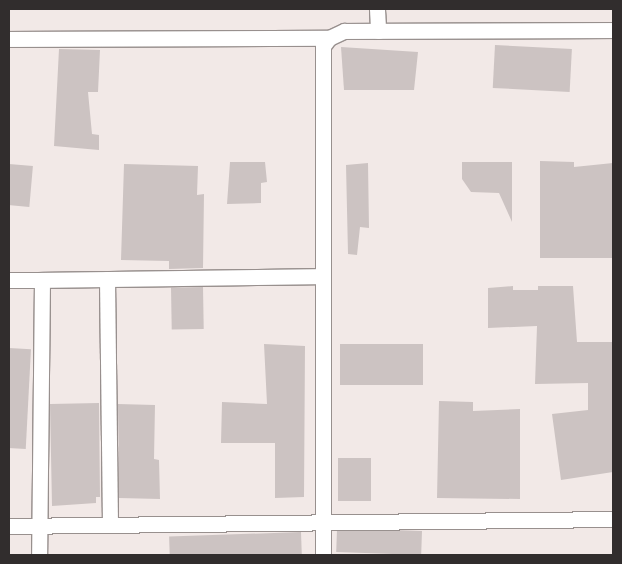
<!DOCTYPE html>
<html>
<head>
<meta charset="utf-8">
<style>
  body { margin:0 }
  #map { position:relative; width:622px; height:564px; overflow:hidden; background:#f2e9e7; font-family:Ubuntu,sans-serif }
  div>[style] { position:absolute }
  .building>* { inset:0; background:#ccc3c2; transform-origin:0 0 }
  .roads { filter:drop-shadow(1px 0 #98908e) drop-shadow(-1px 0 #98908e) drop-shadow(0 1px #98908e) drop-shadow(0 -1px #98908e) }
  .street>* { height:15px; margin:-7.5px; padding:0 7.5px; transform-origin:7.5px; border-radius:7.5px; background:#fff }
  span { translate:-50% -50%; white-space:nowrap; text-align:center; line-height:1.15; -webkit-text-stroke:5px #fef7f5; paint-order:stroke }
  .frame { position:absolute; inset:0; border:10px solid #312d2d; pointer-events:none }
</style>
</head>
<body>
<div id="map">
  <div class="building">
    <i style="left:495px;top:45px;width:77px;height:43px;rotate:3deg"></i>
    <i style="clip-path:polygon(341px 47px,418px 52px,414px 90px,344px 90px)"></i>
    <i style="clip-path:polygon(59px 49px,100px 50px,98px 92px,88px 92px,92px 134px,99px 135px,99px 150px,54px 146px)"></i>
    <i style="clip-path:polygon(540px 161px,574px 162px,574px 167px,613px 163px,613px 258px,540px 258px)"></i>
    <i style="clip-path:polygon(230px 162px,265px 162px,267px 182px,261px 183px,261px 203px,227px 204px)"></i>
    <i style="clip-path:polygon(462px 162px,512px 162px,512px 222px,499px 193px,471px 192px,462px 179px)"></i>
    <i style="clip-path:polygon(368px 163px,369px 228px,360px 227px,357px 255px,348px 254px,346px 165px)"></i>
    <i style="left:9px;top:164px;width:24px;height:41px;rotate:5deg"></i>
    <i style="clip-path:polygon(124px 164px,198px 166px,197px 195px,204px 194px,203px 268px,169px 269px,169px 261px,121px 260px)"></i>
    <i style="clip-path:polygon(513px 286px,513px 290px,538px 290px,538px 286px,573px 286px,577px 342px,613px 342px,613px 472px,561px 480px,552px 414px,588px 410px,588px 383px,535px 384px,537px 326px,488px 328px,488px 288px)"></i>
    <i style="left:203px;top:287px;width:42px;height:32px;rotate:89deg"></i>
    <i style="clip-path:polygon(264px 344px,305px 346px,304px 497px,275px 498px,275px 443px,221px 443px,222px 402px,267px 404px)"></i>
    <i style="left:340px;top:344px;width:83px;height:41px"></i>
    <i style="left:9px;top:348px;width:22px;height:100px;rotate:3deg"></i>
    <i style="clip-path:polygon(439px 401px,473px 402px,473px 411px,520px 409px,520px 499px,437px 498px)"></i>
    <i style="clip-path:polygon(99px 403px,100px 497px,96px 497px,96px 503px,52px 506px,50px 404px)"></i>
    <i style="clip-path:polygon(118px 404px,155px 405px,154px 459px,159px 460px,160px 499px,119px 498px)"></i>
    <i style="left:338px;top:458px;width:33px;height:43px"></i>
    <i style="left:422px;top:531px;width:24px;height:85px;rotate:92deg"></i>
    <i style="left:301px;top:532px;width:23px;height:132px;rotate:88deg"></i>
  </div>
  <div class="roads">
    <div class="street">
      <i style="left:377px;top:9px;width:22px;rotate:87deg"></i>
      <i style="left:9px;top:39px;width:320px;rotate:-0.2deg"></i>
      <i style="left:107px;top:279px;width:246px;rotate:89.3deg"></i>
      <i style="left:9px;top:280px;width:33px"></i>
      <i style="left:42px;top:280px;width:275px;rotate:90.6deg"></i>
      <i style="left:42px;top:280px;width:281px;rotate:-0.8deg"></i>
      <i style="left:9px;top:526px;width:604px;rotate:-0.66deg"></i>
      <i style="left:323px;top:555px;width:509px;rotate:-90deg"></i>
      <i style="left:323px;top:46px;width:10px;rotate:-53deg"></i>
      <i style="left:329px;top:38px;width:17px;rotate:-25deg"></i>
      <i style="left:344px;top:31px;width:269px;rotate:-0.2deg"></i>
    </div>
  </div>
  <div class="frame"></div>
</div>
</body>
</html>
